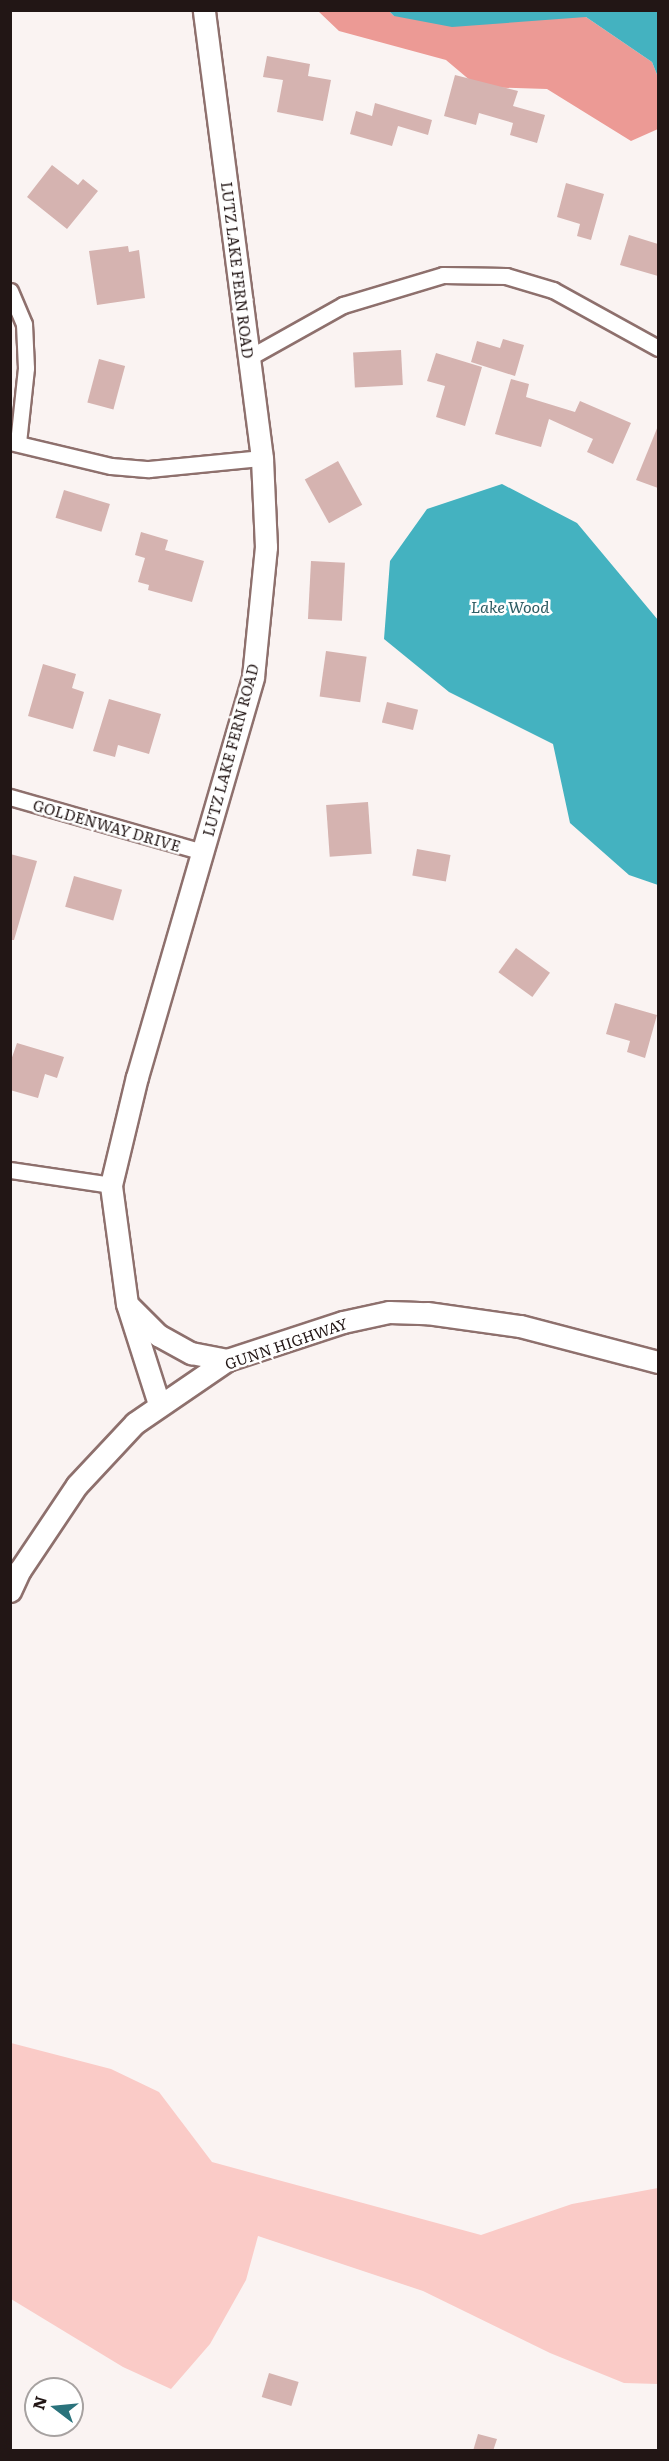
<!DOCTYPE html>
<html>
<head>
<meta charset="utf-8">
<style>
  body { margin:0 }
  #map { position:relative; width:669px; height:2461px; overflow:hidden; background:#faf3f2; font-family:Literata,serif }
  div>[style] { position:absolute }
  .green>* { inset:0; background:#facbc7 }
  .forest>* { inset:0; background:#ec9a95 }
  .water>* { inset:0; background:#44b2c0 }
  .building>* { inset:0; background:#d5b3b0; transform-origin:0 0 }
  .roads { filter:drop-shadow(2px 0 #8e706d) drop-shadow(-2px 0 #8e706d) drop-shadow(0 2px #8e706d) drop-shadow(0 -2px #8e706d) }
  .minor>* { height:15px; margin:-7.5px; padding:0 7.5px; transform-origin:7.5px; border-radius:7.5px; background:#fff }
  .secondary>* { height:21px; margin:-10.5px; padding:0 10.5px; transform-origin:10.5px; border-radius:10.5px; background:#fff }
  span { translate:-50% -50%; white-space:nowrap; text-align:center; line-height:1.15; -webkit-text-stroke:5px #fff; paint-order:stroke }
  .street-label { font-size:15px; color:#221615 }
  .water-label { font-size:16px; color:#2e5c63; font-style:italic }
  .frame { position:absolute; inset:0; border:12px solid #221615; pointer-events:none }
  .north { position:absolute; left:24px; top:2377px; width:60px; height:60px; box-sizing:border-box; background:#fff; border:2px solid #a7a2a1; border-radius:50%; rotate:286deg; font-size:16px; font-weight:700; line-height:24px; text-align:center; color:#221615 }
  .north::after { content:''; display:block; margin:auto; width:21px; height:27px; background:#2a737c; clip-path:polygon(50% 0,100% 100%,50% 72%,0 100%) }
</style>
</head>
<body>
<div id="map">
  <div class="green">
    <i style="clip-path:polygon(11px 2043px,111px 2069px,159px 2092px,212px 2162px,481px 2235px,572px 2204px,658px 2188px,658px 2384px,624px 2383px,550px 2353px,423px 2291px,258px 2236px,246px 2280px,210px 2344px,171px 2389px,123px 2367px,11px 2299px)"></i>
  </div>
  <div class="forest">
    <i style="clip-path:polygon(318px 11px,389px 11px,394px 16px,586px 17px,652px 62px,658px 77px,658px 129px,631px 141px,547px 89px,478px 87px,446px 60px,339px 31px)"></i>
  </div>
  <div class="water">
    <i style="clip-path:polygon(389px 11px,658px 11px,658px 77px,652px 62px,586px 17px,452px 27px,394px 16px)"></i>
    <i style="clip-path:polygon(502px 484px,577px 523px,658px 620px,658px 885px,629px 875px,570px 823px,553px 744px,449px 692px,384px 639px,390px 561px,427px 509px)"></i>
  </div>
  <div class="building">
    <i style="clip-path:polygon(267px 56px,310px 64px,308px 76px,331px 80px,323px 121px,277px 112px,283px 80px,263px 77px)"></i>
    <i style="clip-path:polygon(455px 75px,518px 91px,513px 106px,545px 115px,537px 143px,510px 135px,513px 123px,479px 113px,476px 125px,444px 116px)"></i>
    <i style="clip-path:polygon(375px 103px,432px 120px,428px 135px,398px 126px,392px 146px,350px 134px,356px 111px,372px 116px)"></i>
    <i style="clip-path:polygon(52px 165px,78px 185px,83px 179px,98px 191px,67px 229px,27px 197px)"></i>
    <i style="clip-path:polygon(566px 183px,604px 194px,591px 240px,577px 236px,580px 224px,557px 217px)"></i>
    <i style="clip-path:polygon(629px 235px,658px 244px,658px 276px,620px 265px)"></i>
    <i style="clip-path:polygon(128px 246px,129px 252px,139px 250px,145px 298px,97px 305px,89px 251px)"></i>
    <i style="clip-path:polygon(503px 339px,524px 345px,515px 376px,471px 362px,477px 341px,500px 348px)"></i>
    <i style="left:401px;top:350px;width:35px;height:48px;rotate:87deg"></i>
    <i style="clip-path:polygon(436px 353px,482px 367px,465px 426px,436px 417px,445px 386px,427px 381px)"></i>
    <i style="left:99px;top:359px;width:27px;height:45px;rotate:15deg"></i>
    <i style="clip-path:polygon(511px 379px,529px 384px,526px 397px,575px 412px,580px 401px,631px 423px,613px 464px,587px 452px,593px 439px,549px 419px,541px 447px,495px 434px)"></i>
    <i style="clip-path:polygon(658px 426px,658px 488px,636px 480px)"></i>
    <i style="left:338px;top:461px;width:50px;height:38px;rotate:61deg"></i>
    <i style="left:64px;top:490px;width:48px;height:29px;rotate:17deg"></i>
    <i style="clip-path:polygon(141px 532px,168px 540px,165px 550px,204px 561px,192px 602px,148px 590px,149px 585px,138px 582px,145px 558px,135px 555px)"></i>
    <i style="left:311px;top:561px;width:34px;height:58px;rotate:3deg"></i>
    <i style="left:326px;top:651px;width:41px;height:46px;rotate:8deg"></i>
    <i style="clip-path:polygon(43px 664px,76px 674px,72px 688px,84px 692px,73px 729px,28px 716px)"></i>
    <i style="clip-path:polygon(109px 699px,161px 714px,149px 754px,118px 745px,115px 757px,93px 751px)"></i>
    <i style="left:387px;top:702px;width:32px;height:21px;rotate:14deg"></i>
    <i style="left:368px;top:802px;width:52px;height:42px;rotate:86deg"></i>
    <i style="left:417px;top:849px;width:34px;height:27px;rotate:10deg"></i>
    <i style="clip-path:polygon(10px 854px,37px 861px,14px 940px,10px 940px)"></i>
    <i style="left:74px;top:876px;width:50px;height:32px;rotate:16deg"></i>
    <i style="left:516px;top:948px;width:42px;height:30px;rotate:36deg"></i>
    <i style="clip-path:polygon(615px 1003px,657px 1015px,645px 1058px,627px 1052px,630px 1041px,606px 1034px)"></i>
    <i style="clip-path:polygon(17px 1043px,64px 1057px,57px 1078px,45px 1074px,38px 1098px,10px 1090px,10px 1063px)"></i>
    <i style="left:269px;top:2373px;width:31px;height:25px;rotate:17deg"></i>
    <i style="clip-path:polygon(478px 2434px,497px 2439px,493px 2451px,473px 2451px)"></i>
  </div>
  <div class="roads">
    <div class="minor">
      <i style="left:10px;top:291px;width:36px;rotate:67deg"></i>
      <i style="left:24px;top:324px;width:44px;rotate:87.4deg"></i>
      <i style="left:26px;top:368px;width:75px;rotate:96.1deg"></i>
      <i style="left:250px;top:357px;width:107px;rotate:-29.2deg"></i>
      <i style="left:343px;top:305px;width:104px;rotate:-16.7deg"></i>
      <i style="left:443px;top:275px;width:63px;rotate:0.9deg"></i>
      <i style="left:506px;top:276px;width:49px;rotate:16.6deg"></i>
      <i style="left:553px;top:290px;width:120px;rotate:28.9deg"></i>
      <i style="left:10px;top:442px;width:104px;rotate:13.4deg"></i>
      <i style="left:111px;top:466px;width:38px;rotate:5deg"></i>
      <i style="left:149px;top:469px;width:114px;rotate:-5.6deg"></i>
      <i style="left:10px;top:797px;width:201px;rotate:15.9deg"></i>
      <i style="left:10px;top:1170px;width:102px;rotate:8.4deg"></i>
    </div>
    <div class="secondary">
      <i style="left:130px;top:1307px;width:40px;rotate:45deg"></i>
      <i style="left:158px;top:1335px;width:38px;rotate:29deg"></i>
      <i style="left:191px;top:1353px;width:37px;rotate:11deg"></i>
      <i style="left:159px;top:1404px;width:105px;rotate:-107.7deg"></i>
      <i style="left:127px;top:1304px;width:120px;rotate:-97.7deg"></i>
      <i style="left:111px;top:1185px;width:111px;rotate:-76.5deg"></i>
      <i style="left:137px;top:1077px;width:416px;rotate:-73.8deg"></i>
      <i style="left:253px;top:677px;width:131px;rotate:-84.3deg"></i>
      <i style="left:266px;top:547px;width:89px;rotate:-92.6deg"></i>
      <i style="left:262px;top:458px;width:452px;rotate:-97.4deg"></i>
      <i style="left:10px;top:1591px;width:23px;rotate:-65deg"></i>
      <i style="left:20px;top:1570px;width:102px;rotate:-56.2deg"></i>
      <i style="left:77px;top:1485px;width:85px;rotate:-46.9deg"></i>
      <i style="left:135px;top:1423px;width:112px;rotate:-34.4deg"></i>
      <i style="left:227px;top:1360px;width:122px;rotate:-18.1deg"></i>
      <i style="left:343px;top:1322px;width:47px;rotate:-12.3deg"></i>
      <i style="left:389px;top:1312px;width:38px;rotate:2deg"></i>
      <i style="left:427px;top:1313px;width:94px;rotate:8deg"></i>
      <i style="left:520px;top:1326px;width:143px;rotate:14.6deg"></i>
    </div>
  </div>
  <div class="street-label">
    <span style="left:238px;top:270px;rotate:83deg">LUTZ LAKE FERN ROAD</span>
    <span style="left:230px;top:750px;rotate:-75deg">LUTZ LAKE FERN ROAD</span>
    <span style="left:107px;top:825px;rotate:16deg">GOLDENWAY DRIVE</span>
    <span style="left:286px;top:1343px;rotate:-19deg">GUNN HIGHWAY</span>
  </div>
  <div class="water-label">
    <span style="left:510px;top:606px">Lake Wood</span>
  </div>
  <div class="frame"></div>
  <div class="north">N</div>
</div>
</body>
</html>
